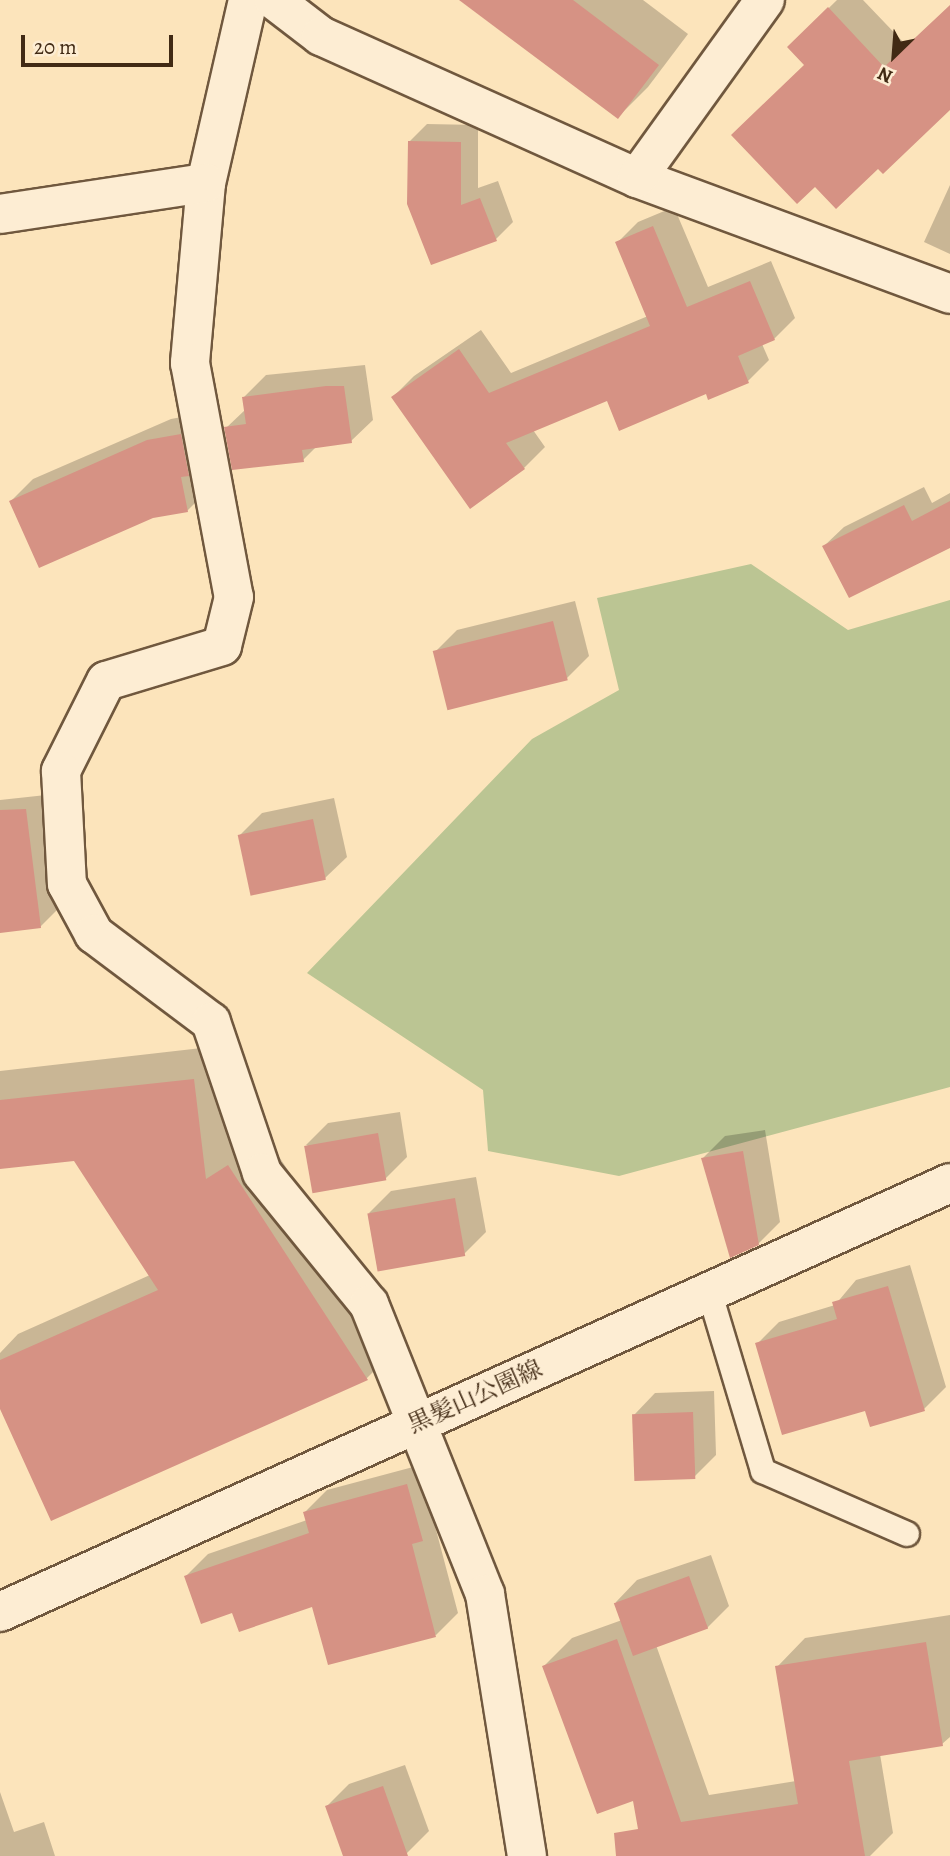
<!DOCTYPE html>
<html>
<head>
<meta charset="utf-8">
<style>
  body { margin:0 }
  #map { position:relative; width:950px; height:1856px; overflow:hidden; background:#fce4bb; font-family:Alegreya,"Noto Serif JP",serif }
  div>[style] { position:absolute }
  .green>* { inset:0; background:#bbc593 }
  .shadow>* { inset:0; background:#0003 }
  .building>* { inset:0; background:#d69284; transform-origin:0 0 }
  .roads { filter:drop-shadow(2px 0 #70583e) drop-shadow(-2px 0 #70583e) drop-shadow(0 2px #70583e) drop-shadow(0 -2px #70583e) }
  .service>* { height:24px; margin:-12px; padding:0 12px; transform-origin:12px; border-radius:12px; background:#fdedd3 }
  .minor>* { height:38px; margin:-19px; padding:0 19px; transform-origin:19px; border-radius:19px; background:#fdedd3 }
  .secondary>* { height:38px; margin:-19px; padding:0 19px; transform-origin:19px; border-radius:19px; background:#fdedd3 }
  span { translate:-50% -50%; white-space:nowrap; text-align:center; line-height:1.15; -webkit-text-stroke:5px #fdedd3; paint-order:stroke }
  .street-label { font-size:24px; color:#412a14 }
  .north { position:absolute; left:859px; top:21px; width:70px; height:70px; -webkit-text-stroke:5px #fdedd3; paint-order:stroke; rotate:205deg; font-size:19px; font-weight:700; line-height:28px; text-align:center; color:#412a14 }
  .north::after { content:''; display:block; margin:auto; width:24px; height:32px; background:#412a14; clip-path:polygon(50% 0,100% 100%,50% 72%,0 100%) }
  .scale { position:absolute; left:21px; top:35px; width:152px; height:32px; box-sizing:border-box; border:4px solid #412a14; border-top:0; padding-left:9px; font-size:21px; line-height:24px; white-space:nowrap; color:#412a14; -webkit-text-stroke:5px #fdedd3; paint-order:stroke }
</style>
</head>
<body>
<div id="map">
  <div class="green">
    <i style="clip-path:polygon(751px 564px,848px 630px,950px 600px,950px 1087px,619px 1176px,488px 1151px,483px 1090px,307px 973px,532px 739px,619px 690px,597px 598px)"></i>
  </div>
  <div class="shadow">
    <i style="clip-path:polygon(491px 0,643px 0,688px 34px,648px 87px,618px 117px)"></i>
    <i style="clip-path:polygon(837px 0,863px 0,907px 46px,950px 6px,950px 108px,806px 65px,789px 47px)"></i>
    <i style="clip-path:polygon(427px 124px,478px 125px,478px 188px,498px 181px,513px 222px,496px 239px,432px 263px,409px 142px)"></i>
    <i style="clip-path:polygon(950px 185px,950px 254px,924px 242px)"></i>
    <i style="clip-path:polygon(674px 207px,708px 287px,771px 261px,795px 318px,774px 339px,762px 344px,769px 360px,748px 381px,709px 397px,707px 392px,608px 398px,533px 430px,545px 447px,524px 468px,393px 397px,414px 376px,481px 330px,511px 373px,648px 316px,617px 243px,638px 222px)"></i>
    <i style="clip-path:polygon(365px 365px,373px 420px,351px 441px,317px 446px,303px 460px,226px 428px,246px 409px,244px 397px,266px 375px)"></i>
    <i style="clip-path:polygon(203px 413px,209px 489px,187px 511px,11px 501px,33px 479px,171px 419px)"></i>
    <i style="clip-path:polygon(924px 487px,932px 503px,950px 493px,950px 546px,824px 546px,844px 527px)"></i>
    <i style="clip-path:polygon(575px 601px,589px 656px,567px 678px,435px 652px,457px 630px)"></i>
    <i style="clip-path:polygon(46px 795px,60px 907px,40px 927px,0 931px,0 800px)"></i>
    <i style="clip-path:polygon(334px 798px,347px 857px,325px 878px,240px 835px,262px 813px)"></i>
    <i style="clip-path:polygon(228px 1045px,263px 1132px,401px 1344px,367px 1378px,52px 1519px,0 1404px,0 1353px,18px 1334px,150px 1275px,74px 1159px,0 1167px,0 1071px)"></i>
    <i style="clip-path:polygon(400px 1112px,407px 1157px,385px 1179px,306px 1145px,328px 1123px)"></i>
    <i style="clip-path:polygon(765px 1130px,780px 1222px,758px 1244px,703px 1158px,725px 1136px)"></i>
    <i style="clip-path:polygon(476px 1177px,486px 1232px,464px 1254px,369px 1213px,391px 1191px)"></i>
    <i style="clip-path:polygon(910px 1265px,946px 1387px,924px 1409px,866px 1409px,757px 1344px,779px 1322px,835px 1305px,856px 1280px)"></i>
    <i style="clip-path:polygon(714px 1391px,716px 1455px,694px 1477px,634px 1415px,655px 1393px)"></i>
    <i style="clip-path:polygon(428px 1463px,444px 1517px,435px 1526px,458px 1613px,436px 1635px,313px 1605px,233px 1611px,186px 1576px,208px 1554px,307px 1520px,305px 1512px,327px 1490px)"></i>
    <i style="clip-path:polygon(711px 1555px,729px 1606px,707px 1628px,656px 1645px,709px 1795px,796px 1781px,777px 1667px,805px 1638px,950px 1615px,950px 1737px,942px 1744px,880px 1754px,893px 1833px,870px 1856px,644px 1856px,635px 1799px,544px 1666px,572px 1638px,622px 1620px,616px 1602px,637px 1580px)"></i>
    <i style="clip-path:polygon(405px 1765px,429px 1831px,407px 1853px,398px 1856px,344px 1856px,327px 1806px,349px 1784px)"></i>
    <i style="clip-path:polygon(0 1792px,14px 1832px,44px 1822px,55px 1856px,0 1856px)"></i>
  </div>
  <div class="building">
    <i style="clip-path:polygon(459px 0,573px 0,659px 65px,618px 119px)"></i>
    <i style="clip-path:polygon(950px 5px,950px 110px,883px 174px,878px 169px,836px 209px,815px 187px,797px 204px,731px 135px,804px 65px,787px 47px,828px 7px,884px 67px)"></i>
    <i style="clip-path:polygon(408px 141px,461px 142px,461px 205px,480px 198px,497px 241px,431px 265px,407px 204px)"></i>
    <i style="clip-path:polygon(653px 226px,687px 307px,750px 281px,775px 340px,738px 356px,749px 383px,708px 400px,706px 394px,619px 431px,607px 401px,506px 443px,525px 469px,470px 509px,391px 397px,459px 349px,489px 393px,650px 326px,615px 242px)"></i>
    <i style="clip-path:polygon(326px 386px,344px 386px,352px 443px,302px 450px,304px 462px,232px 470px,224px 427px,246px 424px,242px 397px)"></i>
    <i style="clip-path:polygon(181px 434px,189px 476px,181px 477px,188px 512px,153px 518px,39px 568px,9px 501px,147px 440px)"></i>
    <i style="clip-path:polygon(950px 501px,950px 548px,849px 598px,822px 546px,904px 505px,912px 521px)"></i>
    <i style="left:553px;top:621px;width:61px;height:124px;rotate:76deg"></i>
    <i style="clip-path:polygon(26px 809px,41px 928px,0 933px,0 810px)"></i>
    <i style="left:313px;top:819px;width:62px;height:77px;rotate:78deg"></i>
    <i style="clip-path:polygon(194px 1079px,206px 1179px,228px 1165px,368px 1380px,51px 1521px,0 1409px,0 1360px,158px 1290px,74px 1161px,0 1169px,0 1100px)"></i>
    <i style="left:378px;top:1133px;width:48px;height:75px;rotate:80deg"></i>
    <i style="clip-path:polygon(743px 1151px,759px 1245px,730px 1258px,701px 1158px)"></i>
    <i style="left:455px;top:1198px;width:59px;height:89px;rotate:80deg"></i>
    <i style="clip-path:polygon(888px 1286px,925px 1411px,870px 1427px,865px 1411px,782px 1435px,755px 1343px,837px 1319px,832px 1302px)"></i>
    <i style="left:693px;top:1412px;width:67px;height:61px;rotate:88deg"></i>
    <i style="clip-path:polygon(407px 1484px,423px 1541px,412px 1544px,436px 1637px,328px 1665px,312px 1607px,239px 1632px,232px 1613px,201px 1624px,184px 1576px,309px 1533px,303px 1512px)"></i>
    <i style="left:689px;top:1576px;width:56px;height:80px;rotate:70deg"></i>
    <i style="clip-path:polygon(617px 1639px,681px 1822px,798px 1804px,775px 1666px,926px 1642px,943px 1746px,849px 1761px,865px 1856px,616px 1856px,614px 1833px,638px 1829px,633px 1801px,597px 1814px,542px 1666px)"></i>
    <i style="clip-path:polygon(383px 1786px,408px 1856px,343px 1856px,325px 1806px)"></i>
  </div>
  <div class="roads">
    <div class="service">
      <i style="left:710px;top:1294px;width:185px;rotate:73.3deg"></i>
      <i style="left:763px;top:1471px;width:157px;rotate:23.6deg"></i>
    </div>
    <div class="minor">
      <i style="left:248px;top:0;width:188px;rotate:102.9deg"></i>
      <i style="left:206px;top:183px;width:181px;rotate:95.1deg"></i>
      <i style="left:190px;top:363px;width:238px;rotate:79.4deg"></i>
      <i style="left:234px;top:597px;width:50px;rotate:103.8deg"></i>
      <i style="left:222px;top:646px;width:121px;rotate:163.2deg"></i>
      <i style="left:106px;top:681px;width:101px;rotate:116.6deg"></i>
      <i style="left:61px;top:771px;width:113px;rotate:87deg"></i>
      <i style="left:67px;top:884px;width:57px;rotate:61.6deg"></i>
      <i style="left:94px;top:934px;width:146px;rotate:36.9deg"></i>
      <i style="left:211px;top:1022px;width:159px;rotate:71.3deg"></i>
      <i style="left:262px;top:1173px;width:169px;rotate:50.8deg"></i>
      <i style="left:369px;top:1304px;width:312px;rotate:68.2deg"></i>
      <i style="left:485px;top:1594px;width:265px;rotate:80.9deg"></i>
      <i style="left:274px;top:0;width:59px;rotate:37.5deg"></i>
      <i style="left:321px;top:36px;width:346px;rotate:24.2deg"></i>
      <i style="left:637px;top:178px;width:334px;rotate:20.3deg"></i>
      <i style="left:637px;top:178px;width:219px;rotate:-54.3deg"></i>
      <i style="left:0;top:214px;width:208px;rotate:-8.6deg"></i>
    </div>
    <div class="secondary">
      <i style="left:0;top:1612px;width:1042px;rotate:-24.3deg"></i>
    </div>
  </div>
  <div class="street-label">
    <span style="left:475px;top:1397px;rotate:-24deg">黒髪山公園線</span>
  </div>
  <div class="north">N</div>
  <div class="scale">20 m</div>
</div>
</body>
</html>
